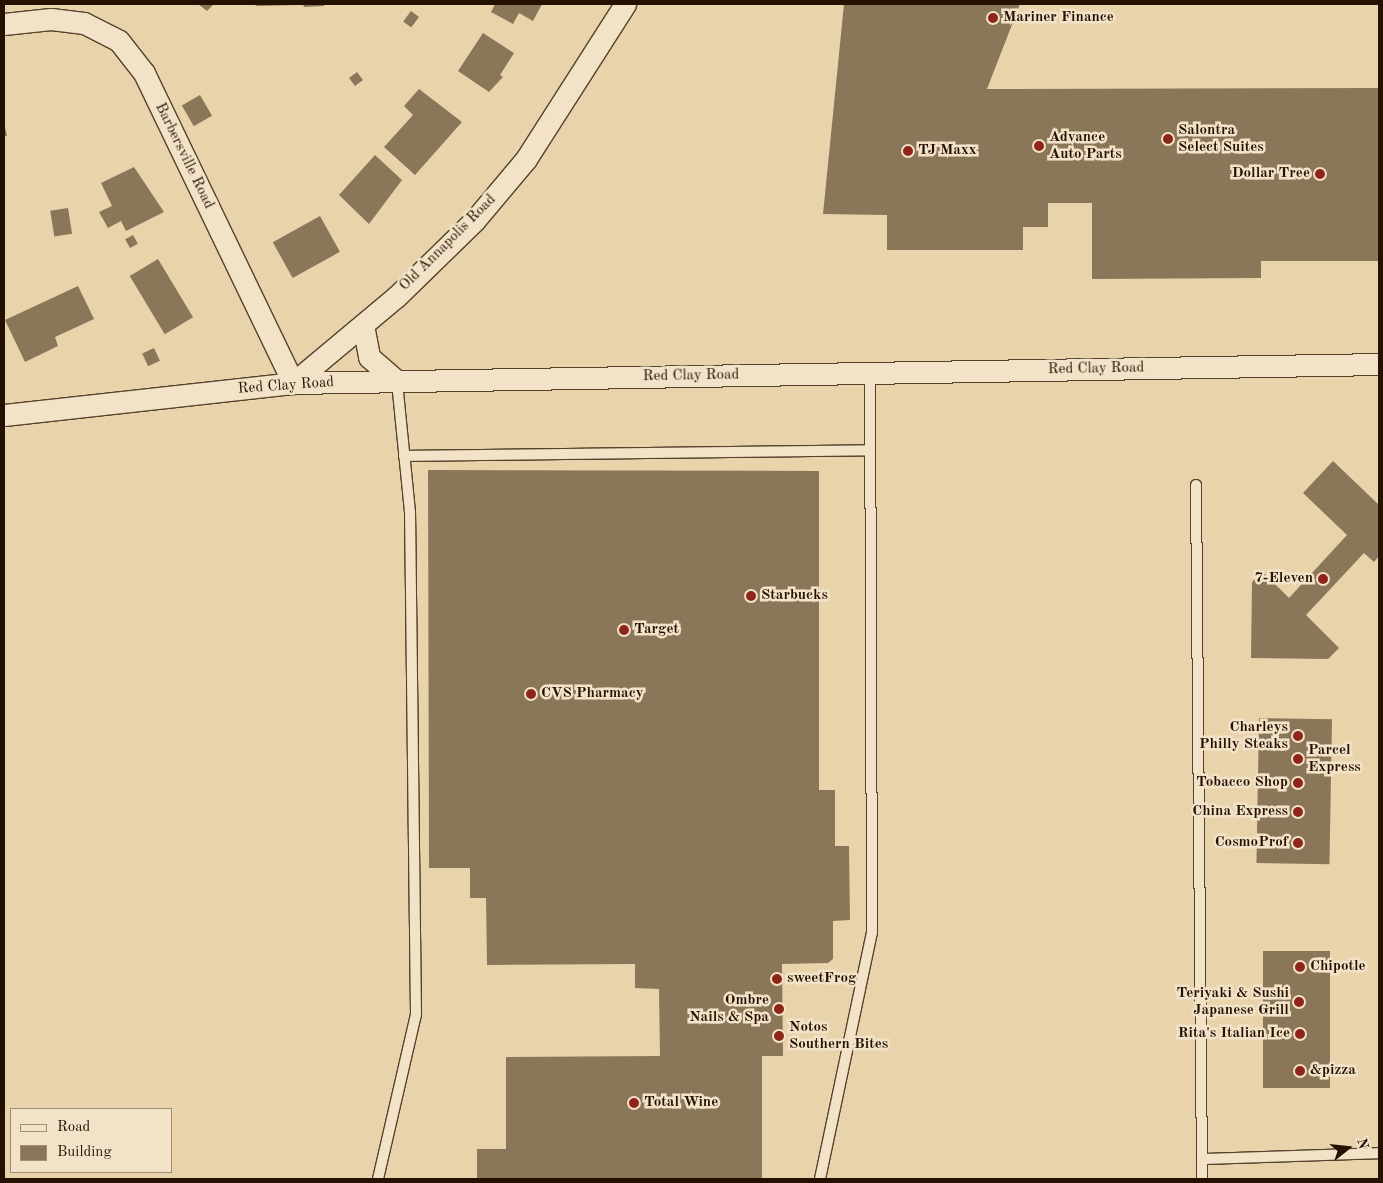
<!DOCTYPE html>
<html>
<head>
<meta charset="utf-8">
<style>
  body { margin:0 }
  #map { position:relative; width:1383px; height:1183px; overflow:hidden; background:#e9d3ab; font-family:"Old Standard TT",serif }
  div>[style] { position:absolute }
  .building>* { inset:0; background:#8a7659; transform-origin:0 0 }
  .roads { filter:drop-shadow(1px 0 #55422b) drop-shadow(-1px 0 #55422b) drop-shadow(0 1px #55422b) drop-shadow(0 -1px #55422b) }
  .lane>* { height:10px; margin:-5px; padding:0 5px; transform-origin:5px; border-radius:5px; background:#f1e2c8 }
  .street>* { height:21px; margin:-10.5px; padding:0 10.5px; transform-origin:10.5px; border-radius:10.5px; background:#f1e2c8 }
  .dots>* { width:14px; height:14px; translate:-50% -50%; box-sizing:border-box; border:2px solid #f1e2c8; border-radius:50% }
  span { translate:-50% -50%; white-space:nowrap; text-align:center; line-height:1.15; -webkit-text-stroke:5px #f1e2c8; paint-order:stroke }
  .poi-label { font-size:15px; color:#241100; font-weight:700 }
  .left { translate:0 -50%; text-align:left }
  .right { translate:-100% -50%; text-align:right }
  .street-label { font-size:15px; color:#241100 }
  .frame { position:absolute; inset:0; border:5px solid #241100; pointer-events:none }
  .legend { position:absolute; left:10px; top:1108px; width:162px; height:65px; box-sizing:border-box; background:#f1e2c8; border:1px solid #9f8e78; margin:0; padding:6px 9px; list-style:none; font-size:15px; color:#241100 }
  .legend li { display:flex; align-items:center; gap:10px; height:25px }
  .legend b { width:25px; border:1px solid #9f8e78 }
  .north { position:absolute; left:1323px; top:1123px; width:50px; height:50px; -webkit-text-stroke:4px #f1e2c8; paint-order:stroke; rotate:74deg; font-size:14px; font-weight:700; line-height:20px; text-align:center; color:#241100 }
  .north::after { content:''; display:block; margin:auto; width:18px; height:22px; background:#241100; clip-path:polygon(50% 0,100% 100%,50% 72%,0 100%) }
</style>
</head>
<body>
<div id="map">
  <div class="building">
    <i style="clip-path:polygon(198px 4px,214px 4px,207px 11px)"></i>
    <i style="clip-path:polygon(255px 4px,299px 4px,299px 5px,256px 6px)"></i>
    <i style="clip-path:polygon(303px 4px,324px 4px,324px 6px,304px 7px)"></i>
    <i style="clip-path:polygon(495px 4px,542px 4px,533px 21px,519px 13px,513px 24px,491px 12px)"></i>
    <i style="clip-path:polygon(844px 4px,1020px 4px,987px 89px,1379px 88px,1379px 261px,1261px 261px,1261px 278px,1092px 279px,1092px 203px,1048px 203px,1048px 227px,1023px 227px,1023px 250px,887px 250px,887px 215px,823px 214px)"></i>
    <i style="left:411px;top:11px;width:10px;height:13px;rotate:37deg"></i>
    <i style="clip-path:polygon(483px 33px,514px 53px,500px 75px,503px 77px,489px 92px,458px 71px)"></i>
    <i style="left:357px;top:72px;width:10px;height:10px;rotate:53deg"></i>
    <i style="clip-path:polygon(419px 89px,462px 122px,415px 175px,384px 147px,413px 115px,404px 106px)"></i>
    <i style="left:200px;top:95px;width:24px;height:21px;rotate:60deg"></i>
    <i style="clip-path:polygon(4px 123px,7px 136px,4px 136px)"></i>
    <i style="clip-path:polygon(375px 155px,402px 180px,369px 224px,339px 195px)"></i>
    <i style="clip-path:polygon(134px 167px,164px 212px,126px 231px,121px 221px,108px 228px,99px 212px,112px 206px,101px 183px)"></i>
    <i style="left:68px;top:208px;width:26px;height:18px;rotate:81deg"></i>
    <i style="left:320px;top:216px;width:41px;height:54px;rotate:61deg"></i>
    <i style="left:133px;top:235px;width:10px;height:9px;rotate:61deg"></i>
    <i style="left:158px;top:259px;width:68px;height:33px;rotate:59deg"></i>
    <i style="clip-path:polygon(78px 286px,94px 319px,55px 337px,58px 346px,25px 362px,5px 320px)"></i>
    <i style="left:154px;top:348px;width:14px;height:13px;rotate:65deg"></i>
    <i style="clip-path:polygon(1333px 461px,1379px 505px,1379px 556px,1374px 562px,1364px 553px,1306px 615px,1339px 648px,1328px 659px,1251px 658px,1252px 582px,1263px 572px,1289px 598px,1347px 535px,1303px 493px)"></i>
    <i style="clip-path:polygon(428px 470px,819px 471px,819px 790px,835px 790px,835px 846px,849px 846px,850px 920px,833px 921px,833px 959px,828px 963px,782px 964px,783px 1056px,762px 1056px,762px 1179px,477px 1179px,477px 1149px,506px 1149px,506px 1057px,660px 1056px,659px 989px,635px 988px,635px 964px,487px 965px,486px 898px,470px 898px,470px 868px,429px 868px)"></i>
    <i style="left:1259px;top:718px;width:73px;height:145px;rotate:1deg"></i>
    <i style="left:1263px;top:951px;width:67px;height:137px"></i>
  </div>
  <div class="roads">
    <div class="lane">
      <i style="left:404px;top:456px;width:466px;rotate:-0.7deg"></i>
      <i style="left:1196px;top:485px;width:694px;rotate:89.5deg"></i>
      <i style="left:1202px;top:1159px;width:177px;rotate:-1.9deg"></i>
      <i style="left:378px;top:1179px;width:168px;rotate:-77deg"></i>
      <i style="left:416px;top:1015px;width:503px;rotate:-90.68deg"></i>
      <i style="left:410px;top:512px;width:132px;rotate:-95.7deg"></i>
      <i style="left:820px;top:1179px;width:251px;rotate:-78.1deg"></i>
      <i style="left:872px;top:933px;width:560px;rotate:-90.2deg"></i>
    </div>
    <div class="street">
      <i style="left:4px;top:24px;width:47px;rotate:-6.1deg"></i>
      <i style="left:51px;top:19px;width:33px;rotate:7deg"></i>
      <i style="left:84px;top:23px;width:39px;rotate:27deg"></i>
      <i style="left:119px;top:41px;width:41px;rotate:52deg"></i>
      <i style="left:144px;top:73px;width:344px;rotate:64.3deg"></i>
      <i style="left:363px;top:325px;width:33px;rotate:79deg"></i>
      <i style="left:369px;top:357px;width:37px;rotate:41deg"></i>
      <i style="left:293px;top:383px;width:134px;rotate:-39.9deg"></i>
      <i style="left:396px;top:297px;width:109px;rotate:-44.3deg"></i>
      <i style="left:474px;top:221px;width:81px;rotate:-50deg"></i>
      <i style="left:526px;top:159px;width:184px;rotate:-57.4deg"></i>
      <i style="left:4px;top:415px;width:291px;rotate:-6.3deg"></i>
      <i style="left:293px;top:383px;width:1086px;rotate:-1deg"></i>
    </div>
  </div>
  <div class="dots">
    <i style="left:993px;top:18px;background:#8f2418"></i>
    <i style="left:1168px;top:139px;background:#8f2418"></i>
    <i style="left:1039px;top:146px;background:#8f2418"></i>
    <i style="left:908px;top:151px;background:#8f2418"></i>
    <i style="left:1320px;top:174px;background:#8f2418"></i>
    <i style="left:1323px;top:579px;background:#8f2418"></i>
    <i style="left:751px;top:596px;background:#8f2418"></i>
    <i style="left:624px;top:630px;background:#8f2418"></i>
    <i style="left:531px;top:694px;background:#8f2418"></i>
    <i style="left:1298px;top:736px;background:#8f2418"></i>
    <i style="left:1298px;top:759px;background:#8f2418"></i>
    <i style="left:1298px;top:783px;background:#8f2418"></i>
    <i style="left:1298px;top:812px;background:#8f2418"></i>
    <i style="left:1298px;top:843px;background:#8f2418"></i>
    <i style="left:1300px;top:967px;background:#8f2418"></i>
    <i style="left:777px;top:979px;background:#8f2418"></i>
    <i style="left:1299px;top:1002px;background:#8f2418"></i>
    <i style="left:779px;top:1009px;background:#8f2418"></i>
    <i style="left:1300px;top:1034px;background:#8f2418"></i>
    <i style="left:779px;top:1036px;background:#8f2418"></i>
    <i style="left:1300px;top:1071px;background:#8f2418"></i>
    <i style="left:634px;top:1103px;background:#8f2418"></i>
  </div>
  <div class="poi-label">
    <span class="left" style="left:1003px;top:18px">Mariner Finance</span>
    <span class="left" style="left:1178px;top:139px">Salontra<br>Select Suites</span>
    <span class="left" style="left:1049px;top:146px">Advance<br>Auto Parts</span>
    <span class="left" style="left:918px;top:151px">TJ Maxx</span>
    <span class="right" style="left:1310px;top:174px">Dollar Tree</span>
    <span class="right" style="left:1313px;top:579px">7-Eleven</span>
    <span class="left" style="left:761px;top:596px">Starbucks</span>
    <span class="left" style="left:634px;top:630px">Target</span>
    <span class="left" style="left:541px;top:694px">CVS Pharmacy</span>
    <span class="right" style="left:1288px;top:736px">Charleys<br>Philly Steaks</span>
    <span class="left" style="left:1308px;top:759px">Parcel<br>Express</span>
    <span class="right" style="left:1288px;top:783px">Tobacco Shop</span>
    <span class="right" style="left:1288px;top:812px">China Express</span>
    <span class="right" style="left:1288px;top:843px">CosmoProf</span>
    <span class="left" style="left:1310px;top:967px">Chipotle</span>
    <span class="left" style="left:787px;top:979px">sweetFrog</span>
    <span class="right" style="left:1289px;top:1002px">Teriyaki &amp; Sushi<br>Japanese Grill</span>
    <span class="right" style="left:769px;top:1009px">Ombre<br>Nails &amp; Spa</span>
    <span class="left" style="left:789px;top:1036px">Notos<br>Southern Bites</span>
    <span class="right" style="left:1290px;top:1034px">Rita's Italian Ice</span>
    <span class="left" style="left:1310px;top:1071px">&amp;pizza</span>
    <span class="left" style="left:644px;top:1103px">Total Wine</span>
  </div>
  <div class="street-label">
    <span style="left:184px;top:156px;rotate:64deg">Barbersville Road</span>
    <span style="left:448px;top:243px;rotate:-45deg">Old Annapolis Road</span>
    <span style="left:1096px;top:369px;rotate:-1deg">Red Clay Road</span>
    <span style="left:691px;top:376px;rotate:-1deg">Red Clay Road</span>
    <span style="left:286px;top:386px;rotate:-4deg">Red Clay Road</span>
  </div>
  <div class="frame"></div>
  <ul class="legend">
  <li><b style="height:6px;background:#f1e2c8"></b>Road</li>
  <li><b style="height:14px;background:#8a7659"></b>Building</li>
  </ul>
  <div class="north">N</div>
</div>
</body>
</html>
